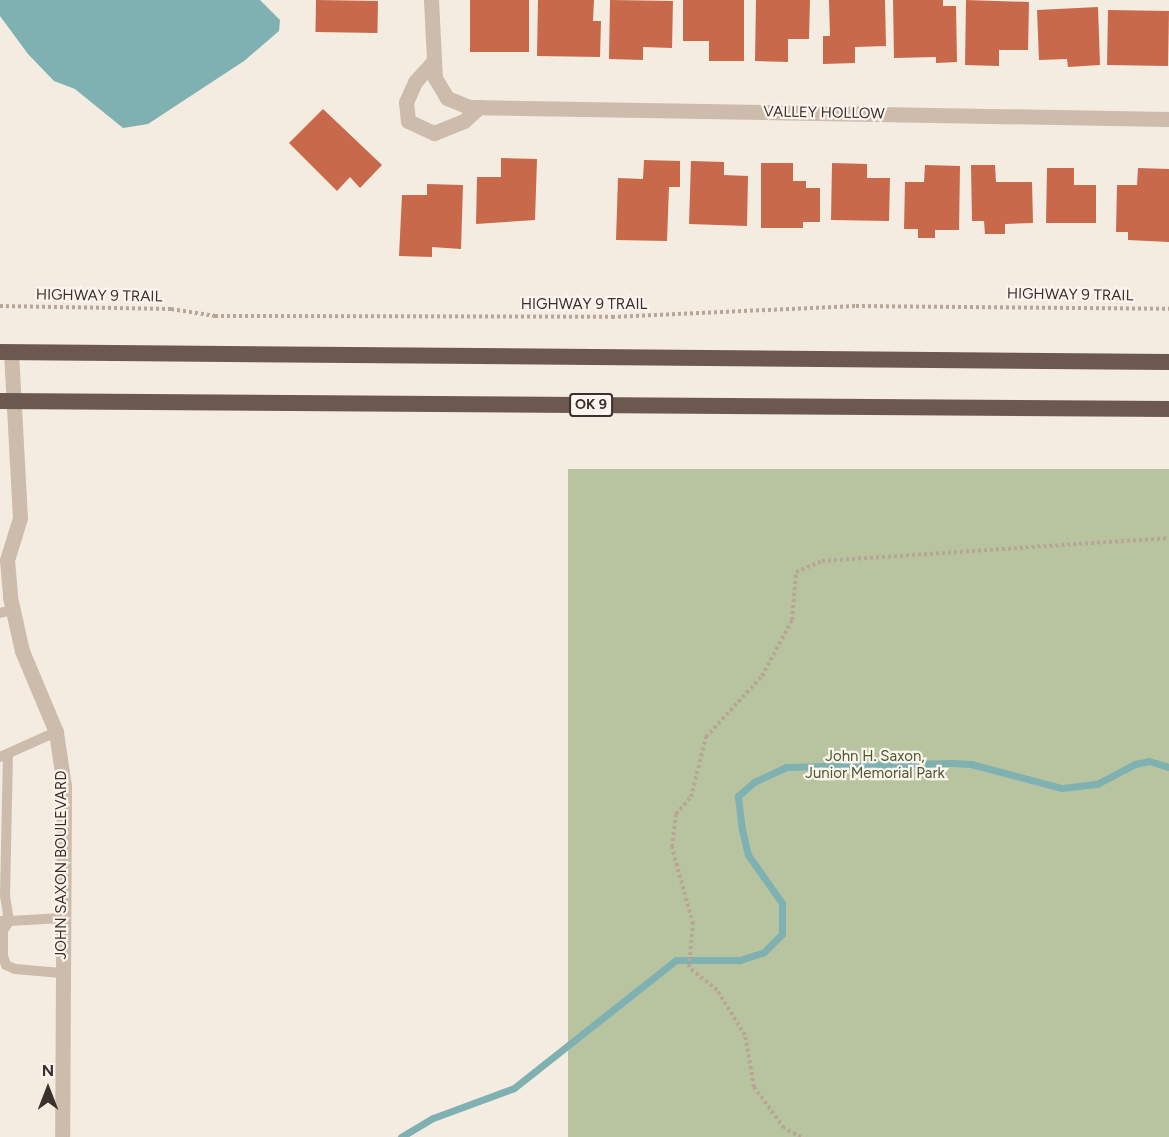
<!DOCTYPE html>
<html>
<head>
<meta charset="utf-8">
<style>
  body { margin:0 }
  #map { position:relative; width:1169px; height:1137px; overflow:hidden; background:#f4ebe1; font-family:Figtree,sans-serif }
  div>[style] { position:absolute }
  .green>* { inset:0; background:#b8c4a0; transform-origin:0 0 }
  .water>* { inset:0; background:#7fb0b2 }
  .stream>* { height:7px; margin:-3.5px; padding:0 3.5px; transform-origin:3.5px; border-radius:3.5px; background:#7fb0b2 }
  .building>* { inset:0; background:#c8694b; transform-origin:0 0 }
  .path>* { height:4px; margin-top:-2px; transform-origin:0; background:repeating-linear-gradient(90deg,#b9a596 0 3px,transparent 0 6px) }
  .service>* { height:10px; margin:-5px; padding:0 5px; transform-origin:5px; border-radius:5px; background:#cdbbac }
  .minor>* { height:15px; margin:-7.5px; padding:0 7.5px; transform-origin:7.5px; border-radius:7.5px; background:#cdbbac }
  .tertiary>* { height:15px; margin:-7.5px; padding:0 7.5px; transform-origin:7.5px; border-radius:7.5px; background:#cdbbac }
  .trunk>* { height:16px; margin:-8px; padding:0 8px; transform-origin:8px; border-radius:8px; background:#6c584f }
  span { translate:-50% -50%; white-space:nowrap; text-align:center; line-height:1.15; -webkit-text-stroke:4.5px #fbf5ee; paint-order:stroke }
  .shield-label span { padding:2px 4px; background:#fbf5ee; border:2px solid; border-radius:4px; -webkit-text-stroke-width:0 }
  .shield-label { font-size:14px; color:#3b302b; font-weight:700 }
  .street-label { font-size:15px; color:#3b302b }
  .park-label { font-size:15px; color:#4a5a2e }
  .north { position:absolute; left:18px; top:1059px; width:60px; height:60px; -webkit-text-stroke:4px #fbf5ee; paint-order:stroke; rotate:0deg; font-size:16px; font-weight:700; line-height:24px; text-align:center; color:#3b302b }
  .north::after { content:''; display:block; margin:auto; width:21px; height:27px; background:#3b302b; clip-path:polygon(50% 0,100% 100%,50% 72%,0 100%) }
</style>
</head>
<body>
<div id="map">
  <div class="green">
    <i style="left:568px;top:469px;width:601px;height:669px"></i>
  </div>
  <div class="water">
    <i style="clip-path:polygon(0 0,260px 0,280px 20px,279px 31px,244px 61px,148px 124px,123px 128px,75px 89px,54px 81px,28px 54px,0 16px)"></i>
  </div>
  <div class="stream">
    <i style="left:401px;top:1137px;width:37px;rotate:-31deg"></i>
    <i style="left:433px;top:1118px;width:86px;rotate:-20.3deg"></i>
    <i style="left:514px;top:1088px;width:206px;rotate:-38.3deg"></i>
    <i style="left:676px;top:960px;width:64px"></i>
    <i style="left:740px;top:960px;width:25px;rotate:-18deg"></i>
    <i style="left:764px;top:952px;width:25px;rotate:-45deg"></i>
    <i style="left:782px;top:934px;width:31px;rotate:-90deg"></i>
    <i style="left:782px;top:903px;width:59px;rotate:-125.3deg"></i>
    <i style="left:748px;top:855px;width:26px;rotate:-103deg"></i>
    <i style="left:742px;top:830px;width:34px;rotate:-97deg"></i>
    <i style="left:738px;top:796px;width:21px;rotate:-41deg"></i>
    <i style="left:754px;top:782px;width:35px;rotate:-25deg"></i>
    <i style="left:786px;top:767px;width:166px;rotate:-1.4deg"></i>
    <i style="left:952px;top:763px;width:19px;rotate:3deg"></i>
    <i style="left:971px;top:764px;width:94px;rotate:14.8deg"></i>
    <i style="left:1062px;top:788px;width:35px;rotate:-7deg"></i>
    <i style="left:1097px;top:784px;width:43px;rotate:-27.8deg"></i>
    <i style="left:1135px;top:764px;width:14px;rotate:-12deg"></i>
    <i style="left:1149px;top:761px;width:21px;rotate:17deg"></i>
  </div>
  <div class="building">
    <i style="left:316px;top:0;width:62px;height:32px;rotate:1deg"></i>
    <i style="left:470px;top:0;width:59px;height:52px"></i>
    <i style="clip-path:polygon(538px 0,594px 0,593px 21px,601px 21px,600px 57px,537px 56px)"></i>
    <i style="clip-path:polygon(610px 0,673px 1px,672px 48px,643px 47px,643px 60px,609px 59px)"></i>
    <i style="clip-path:polygon(683px 0,744px 0,744px 61px,709px 61px,709px 41px,683px 41px)"></i>
    <i style="clip-path:polygon(756px 0,810px 0,809px 39px,788px 39px,788px 62px,755px 61px)"></i>
    <i style="clip-path:polygon(829px 0,885px 0,886px 46px,855px 47px,855px 63px,823px 64px,823px 36px,830px 36px)"></i>
    <i style="clip-path:polygon(893px 0,943px 0,943px 6px,956px 6px,957px 62px,936px 63px,936px 57px,894px 58px)"></i>
    <i style="clip-path:polygon(966px 0,1029px 2px,1028px 50px,999px 50px,999px 66px,965px 65px)"></i>
    <i style="clip-path:polygon(1098px 7px,1100px 65px,1068px 67px,1067px 59px,1039px 60px,1037px 10px)"></i>
    <i style="left:1108px;top:10px;width:61px;height:55px;rotate:1deg"></i>
    <i style="clip-path:polygon(323px 109px,382px 165px,360px 188px,350px 177px,337px 191px,289px 143px)"></i>
    <i style="clip-path:polygon(501px 158px,537px 159px,535px 220px,476px 224px,477px 177px,501px 177px)"></i>
    <i style="clip-path:polygon(644px 160px,680px 161px,680px 187px,669px 187px,667px 241px,616px 240px,618px 178px,643px 179px)"></i>
    <i style="clip-path:polygon(691px 161px,724px 162px,724px 175px,748px 176px,747px 226px,689px 224px)"></i>
    <i style="clip-path:polygon(761px 163px,793px 163px,793px 181px,806px 181px,806px 188px,820px 188px,820px 222px,803px 222px,803px 228px,761px 228px)"></i>
    <i style="clip-path:polygon(832px 163px,867px 164px,867px 178px,890px 178px,889px 221px,831px 220px)"></i>
    <i style="clip-path:polygon(925px 165px,960px 166px,959px 230px,935px 230px,935px 238px,918px 238px,918px 229px,904px 229px,905px 182px,924px 182px)"></i>
    <i style="clip-path:polygon(971px 165px,995px 165px,996px 182px,1032px 182px,1033px 223px,1005px 224px,1005px 234px,985px 234px,984px 221px,972px 221px)"></i>
    <i style="clip-path:polygon(1047px 168px,1074px 168px,1074px 185px,1096px 185px,1096px 223px,1046px 223px)"></i>
    <i style="clip-path:polygon(1138px 168px,1169px 169px,1169px 242px,1128px 240px,1128px 232px,1116px 232px,1117px 185px,1137px 185px)"></i>
    <i style="clip-path:polygon(427px 184px,463px 185px,461px 249px,432px 247px,432px 257px,399px 256px,402px 195px,427px 195px)"></i>
  </div>
  <div class="path">
    <i style="left:0;top:306px;width:171px;rotate:1deg"></i>
    <i style="left:171px;top:309px;width:45px;rotate:9deg"></i>
    <i style="left:215px;top:316px;width:397px;rotate:0.1deg"></i>
    <i style="left:612px;top:317px;width:244px;rotate:-2.6deg"></i>
    <i style="left:856px;top:306px;width:313px;rotate:0.5deg"></i>
    <i style="left:801px;top:1137px;width:19px;rotate:-152deg"></i>
    <i style="left:784px;top:1128px;width:51px;rotate:-126.2deg"></i>
    <i style="left:754px;top:1087px;width:53px;rotate:-99.8deg"></i>
    <i style="left:745px;top:1035px;width:53px;rotate:-121.9deg"></i>
    <i style="left:717px;top:990px;width:36px;rotate:-141deg"></i>
    <i style="left:689px;top:967px;width:43px;rotate:-84.7deg"></i>
    <i style="left:693px;top:924px;width:80px;rotate:-105.3deg"></i>
    <i style="left:672px;top:847px;width:33px;rotate:-83deg"></i>
    <i style="left:676px;top:814px;width:23px;rotate:-49deg"></i>
    <i style="left:691px;top:797px;width:62px;rotate:-76deg"></i>
    <i style="left:706px;top:737px;width:83px;rotate:-47.4deg"></i>
    <i style="left:762px;top:676px;width:64px;rotate:-61.8deg"></i>
    <i style="left:792px;top:620px;width:48px;rotate:-85.2deg"></i>
    <i style="left:796px;top:572px;width:28px;rotate:-23deg"></i>
    <i style="left:822px;top:561px;width:348px;rotate:-3.8deg"></i>
  </div>
  <div class="service">
    <i style="left:0;top:613px;width:13px;rotate:-13deg"></i>
    <i style="left:0;top:757px;width:61px;rotate:-24.1deg"></i>
    <i style="left:0;top:921px;width:9px"></i>
    <i style="left:9px;top:921px;width:25px;rotate:-99deg"></i>
    <i style="left:5px;top:896px;width:140px;rotate:-88.8deg"></i>
    <i style="left:61px;top:973px;width:46px;rotate:-175deg"></i>
    <i style="left:15px;top:969px;width:10px;rotate:-156deg"></i>
    <i style="left:6px;top:965px;width:9px;rotate:-108deg"></i>
    <i style="left:3px;top:956px;width:25px;rotate:-90deg"></i>
    <i style="left:3px;top:931px;width:12px;rotate:-59deg"></i>
    <i style="left:9px;top:921px;width:53px;rotate:-3.2deg"></i>
  </div>
  <div class="minor">
    <i style="left:431px;top:0;width:78px;rotate:87.1deg"></i>
    <i style="left:435px;top:78px;width:23px;rotate:59deg"></i>
    <i style="left:447px;top:98px;width:24px;rotate:22deg"></i>
    <i style="left:469px;top:107px;width:700px;rotate:0.98deg"></i>
    <i style="left:432px;top:63px;width:25px;rotate:132deg"></i>
    <i style="left:415px;top:82px;width:22px;rotate:114deg"></i>
    <i style="left:406px;top:102px;width:19px;rotate:84deg"></i>
    <i style="left:408px;top:121px;width:29px;rotate:25deg"></i>
    <i style="left:434px;top:133px;width:32px;rotate:-22deg"></i>
    <i style="left:464px;top:121px;width:21px;rotate:-43deg"></i>
  </div>
  <div class="tertiary">
    <i style="left:11px;top:352px;width:166px;rotate:86.9deg"></i>
    <i style="left:20px;top:518px;width:44px;rotate:107.2deg"></i>
    <i style="left:7px;top:560px;width:37px;rotate:85deg"></i>
    <i style="left:10px;top:597px;width:55px;rotate:77.5deg"></i>
    <i style="left:22px;top:651px;width:88px;rotate:67.2deg"></i>
    <i style="left:56px;top:732px;width:55px;rotate:81.6deg"></i>
    <i style="left:64px;top:786px;width:351px;rotate:90.3deg"></i>
  </div>
  <div class="trunk">
    <i style="left:0;top:352px;width:1169px;rotate:0.49deg"></i>
    <i style="left:0;top:401px;width:1169px;rotate:0.39deg"></i>
  </div>
  <div class="shield-label">
    <span style="left:591px;top:405px">OK 9</span>
  </div>
  <div class="street-label">
    <span style="left:824px;top:113px;rotate:1deg">VALLEY HOLLOW</span>
    <span style="left:1070px;top:295px;rotate:1deg">HIGHWAY 9 TRAIL</span>
    <span style="left:99px;top:296px;rotate:1deg">HIGHWAY 9 TRAIL</span>
    <span style="left:584px;top:305px">HIGHWAY 9 TRAIL</span>
    <span style="left:62px;top:865px;rotate:-90deg">JOHN SAXON BOULEVARD</span>
  </div>
  <div class="park-label">
    <span style="left:875px;top:765px">John H. Saxon,<br>Junior Memorial Park</span>
  </div>
  <div class="north">N</div>
</div>
</body>
</html>
